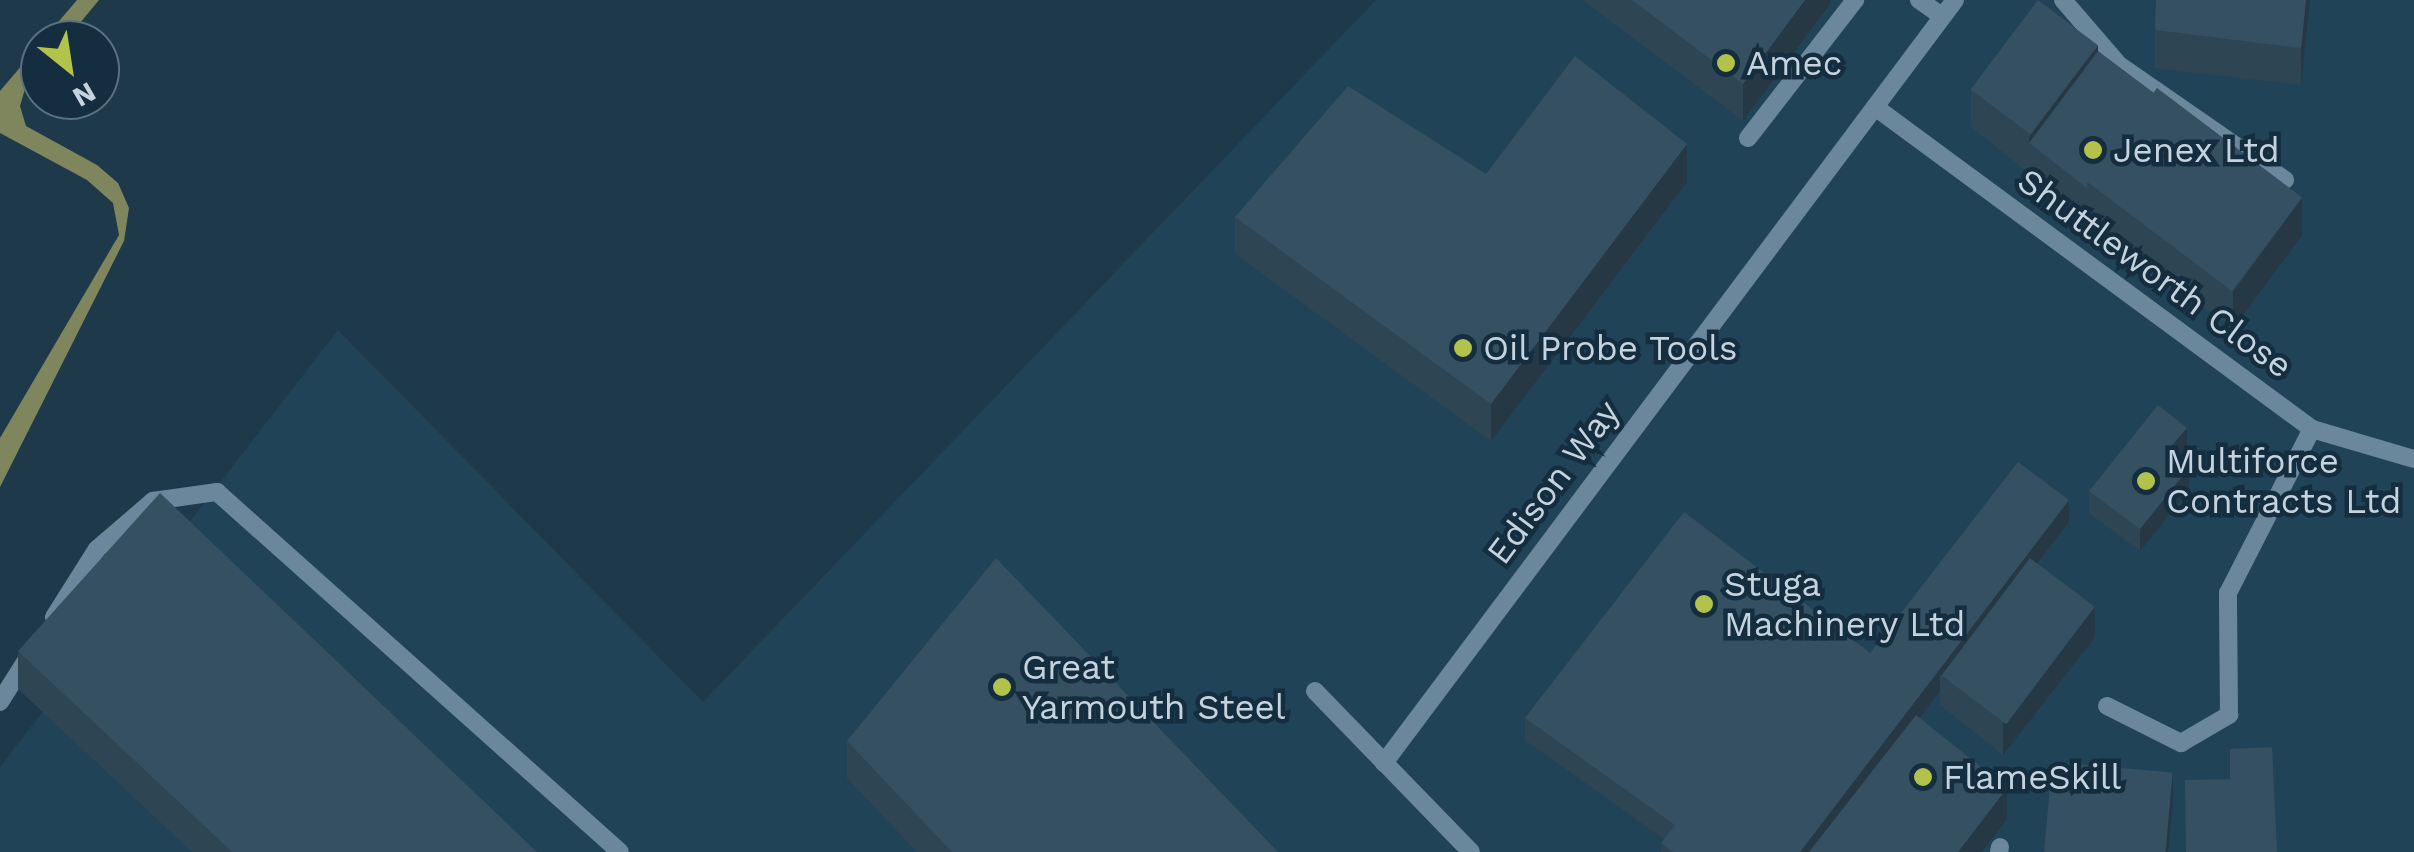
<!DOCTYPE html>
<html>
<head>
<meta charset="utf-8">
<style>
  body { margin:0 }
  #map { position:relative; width:2414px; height:852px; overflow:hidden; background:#1e3949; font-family:"Work Sans",sans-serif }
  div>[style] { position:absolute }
  .built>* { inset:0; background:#214358 }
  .water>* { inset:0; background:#7f865d }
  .minor>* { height:18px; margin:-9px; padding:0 9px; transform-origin:9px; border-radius:9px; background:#6b879b }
  .wall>* { inset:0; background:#2e4553 }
  .shaded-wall>* { inset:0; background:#253844 }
  .building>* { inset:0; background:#355061; transform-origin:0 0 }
  .dots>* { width:28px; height:28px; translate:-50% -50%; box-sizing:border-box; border:5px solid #142e3f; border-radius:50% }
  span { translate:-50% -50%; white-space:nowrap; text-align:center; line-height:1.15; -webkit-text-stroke:9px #142e3f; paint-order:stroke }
  .poi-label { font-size:35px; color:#c4d3de }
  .left { translate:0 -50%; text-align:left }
  .street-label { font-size:35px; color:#c4d3de }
  .north { position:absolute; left:20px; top:20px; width:100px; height:100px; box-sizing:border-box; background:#142e3f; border:2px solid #5a707f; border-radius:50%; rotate:150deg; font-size:28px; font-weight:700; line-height:40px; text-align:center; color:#c4d3de }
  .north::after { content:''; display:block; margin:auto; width:35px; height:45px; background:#b3c24b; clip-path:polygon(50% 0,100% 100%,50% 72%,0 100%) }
</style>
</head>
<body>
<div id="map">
  <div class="built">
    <i style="clip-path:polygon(1376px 0,2414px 0,2414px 852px,0 852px,0 767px,338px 330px,703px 702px)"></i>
  </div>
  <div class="water">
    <i style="clip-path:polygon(77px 0,99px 0,66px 40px,43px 40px)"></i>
    <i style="clip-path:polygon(40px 44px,40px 71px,25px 89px,20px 106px,26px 126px,97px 165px,118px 183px,129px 208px,124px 241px,0 487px,0 438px,119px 235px,113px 203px,87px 180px,0 133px,0 91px)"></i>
  </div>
  <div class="minor">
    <i style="left:1919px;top:0;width:28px;rotate:35deg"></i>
    <i style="left:2063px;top:0;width:86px;rotate:49.3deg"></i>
    <i style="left:2119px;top:65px;width:202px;rotate:34.7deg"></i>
    <i style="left:1875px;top:107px;width:543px;rotate:36.38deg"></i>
    <i style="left:2312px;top:429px;width:106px;rotate:16.4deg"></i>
    <i style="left:1748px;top:138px;width:175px;rotate:-52.2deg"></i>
    <i style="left:54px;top:617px;width:80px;rotate:-57.7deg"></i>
    <i style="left:97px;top:549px;width:74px;rotate:-40.6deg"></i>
    <i style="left:153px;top:501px;width:65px;rotate:-8deg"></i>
    <i style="left:217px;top:492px;width:540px;rotate:41.77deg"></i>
    <i style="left:1315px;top:691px;width:224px;rotate:45.9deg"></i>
    <i style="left:0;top:702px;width:54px;rotate:-57.8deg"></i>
    <i style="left:2107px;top:706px;width:83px;rotate:26.6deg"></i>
    <i style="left:2181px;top:743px;width:56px;rotate:-30.3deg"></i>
    <i style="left:2229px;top:715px;width:122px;rotate:-90.5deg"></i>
    <i style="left:2228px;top:593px;width:184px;rotate:-62.9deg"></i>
    <i style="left:1384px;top:763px;width:953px;rotate:-53.19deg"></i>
    <i style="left:1999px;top:852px;width:5px;rotate:-79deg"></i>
  </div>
  <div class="wall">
    <i style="clip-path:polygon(1583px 0,1830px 0,1830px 4px,1743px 121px)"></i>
    <i style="clip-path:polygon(2310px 0,2301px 85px,2155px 68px,2155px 30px)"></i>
    <i style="clip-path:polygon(2098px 51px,2302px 235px,2233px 329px,2087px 219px,1971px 127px,1971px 90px)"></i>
    <i style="clip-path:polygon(1687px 182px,1491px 441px,1235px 254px,1235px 217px)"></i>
    <i style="clip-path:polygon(2187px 450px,2179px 460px,2189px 490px,2140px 551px,2089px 513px,2089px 491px)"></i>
    <i style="clip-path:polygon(2069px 522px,2038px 564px,2095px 637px,2003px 755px,1940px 705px,1940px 691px,1920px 718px,2007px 819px,1982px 852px,1661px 852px,1661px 843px,1664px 839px,1525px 740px,1525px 718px,1870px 653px)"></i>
    <i style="clip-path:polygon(18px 651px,537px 852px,192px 852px,18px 689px)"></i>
    <i style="clip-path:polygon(847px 741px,1278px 852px,917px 852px,847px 778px)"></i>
  </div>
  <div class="shaded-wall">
    <i style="clip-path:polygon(1805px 0,1830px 0,1830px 4px,1743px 121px,1743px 84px)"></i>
    <i style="clip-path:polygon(2306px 0,2310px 0,2301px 85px,2301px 48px)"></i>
    <i style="clip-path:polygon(2098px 45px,2098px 82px,2029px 143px,2029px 137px)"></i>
    <i style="clip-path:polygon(1687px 144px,1687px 182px,1491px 441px,1491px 404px)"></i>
    <i style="clip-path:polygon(2302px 198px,2302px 235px,2233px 329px,2233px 292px)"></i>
    <i style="clip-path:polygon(2187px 428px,2187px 450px,2167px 473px,2167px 451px)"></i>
    <i style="clip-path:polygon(2189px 468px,2189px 490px,2140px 551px,2140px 529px)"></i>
    <i style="clip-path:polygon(2069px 500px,2069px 522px,1948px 681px,1940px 674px,1940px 691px,1817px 852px,1800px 852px)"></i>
    <i style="clip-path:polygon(2095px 607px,2095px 637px,2003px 755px,2003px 724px)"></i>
    <i style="clip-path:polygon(2173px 773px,2173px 803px,2168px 852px,2165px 852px)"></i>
    <i style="clip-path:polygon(2007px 788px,2007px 819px,1982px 852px,1958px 852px)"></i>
  </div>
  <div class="building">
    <i style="clip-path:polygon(1632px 0,1805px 0,1743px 84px)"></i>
    <i style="left:2038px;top:0;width:75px;height:112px;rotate:37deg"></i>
    <i style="clip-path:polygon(2156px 0,2306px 0,2301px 48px,2155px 30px)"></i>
    <i style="clip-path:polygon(2098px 51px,2154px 93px,2087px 182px,2087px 188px,2029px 143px)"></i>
    <i style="clip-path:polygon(1575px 56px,1687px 144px,1491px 404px,1235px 217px,1348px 86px,1486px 174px)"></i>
    <i style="left:2157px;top:88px;width:182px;height:117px;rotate:37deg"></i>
    <i style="clip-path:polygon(2158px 405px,2187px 428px,2167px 451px,2189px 468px,2140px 529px,2089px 491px)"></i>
    <i style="clip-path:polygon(2018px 462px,2069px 500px,1800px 852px,1673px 852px,1661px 843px,1675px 825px,1525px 718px,1684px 512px,1870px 653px)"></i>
    <i style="clip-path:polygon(160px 493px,537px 852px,232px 852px,18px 651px)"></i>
    <i style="clip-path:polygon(996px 558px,1278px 852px,952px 852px,847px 741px)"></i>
    <i style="left:2030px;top:558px;width:81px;height:147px;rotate:37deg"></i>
    <i style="clip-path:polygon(1916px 715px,2007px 788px,1958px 852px,1809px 852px)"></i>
    <i style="clip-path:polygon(2272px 747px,2277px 852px,2186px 852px,2185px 780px,2230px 779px,2230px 749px)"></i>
    <i style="left:2052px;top:762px;width:121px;height:90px;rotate:5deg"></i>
  </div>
  <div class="dots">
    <i style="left:1726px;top:63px;background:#b3c24b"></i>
    <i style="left:2093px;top:150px;background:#b3c24b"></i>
    <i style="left:1463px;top:348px;background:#b3c24b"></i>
    <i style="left:2146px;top:481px;background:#b3c24b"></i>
    <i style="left:1704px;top:604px;background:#b3c24b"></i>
    <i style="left:1002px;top:687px;background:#b3c24b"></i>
    <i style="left:1923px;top:777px;background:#b3c24b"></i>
  </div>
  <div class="poi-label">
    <span class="left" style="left:1746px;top:63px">Amec</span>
    <span class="left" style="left:2113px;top:150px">Jenex Ltd</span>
    <span class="left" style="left:1483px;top:348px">Oil Probe Tools</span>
    <span class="left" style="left:2166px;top:481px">Multiforce<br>Contracts Ltd</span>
    <span class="left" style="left:1724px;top:604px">Stuga<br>Machinery Ltd</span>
    <span class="left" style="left:1022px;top:687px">Great<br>Yarmouth Steel</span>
    <span class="left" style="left:1943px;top:777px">FlameSkill</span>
  </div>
  <div class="street-label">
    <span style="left:2155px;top:273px;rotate:36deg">Shuttleworth Close</span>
    <span style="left:1553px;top:482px;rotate:-53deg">Edison Way</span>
  </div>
  <div class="north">N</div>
</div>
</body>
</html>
